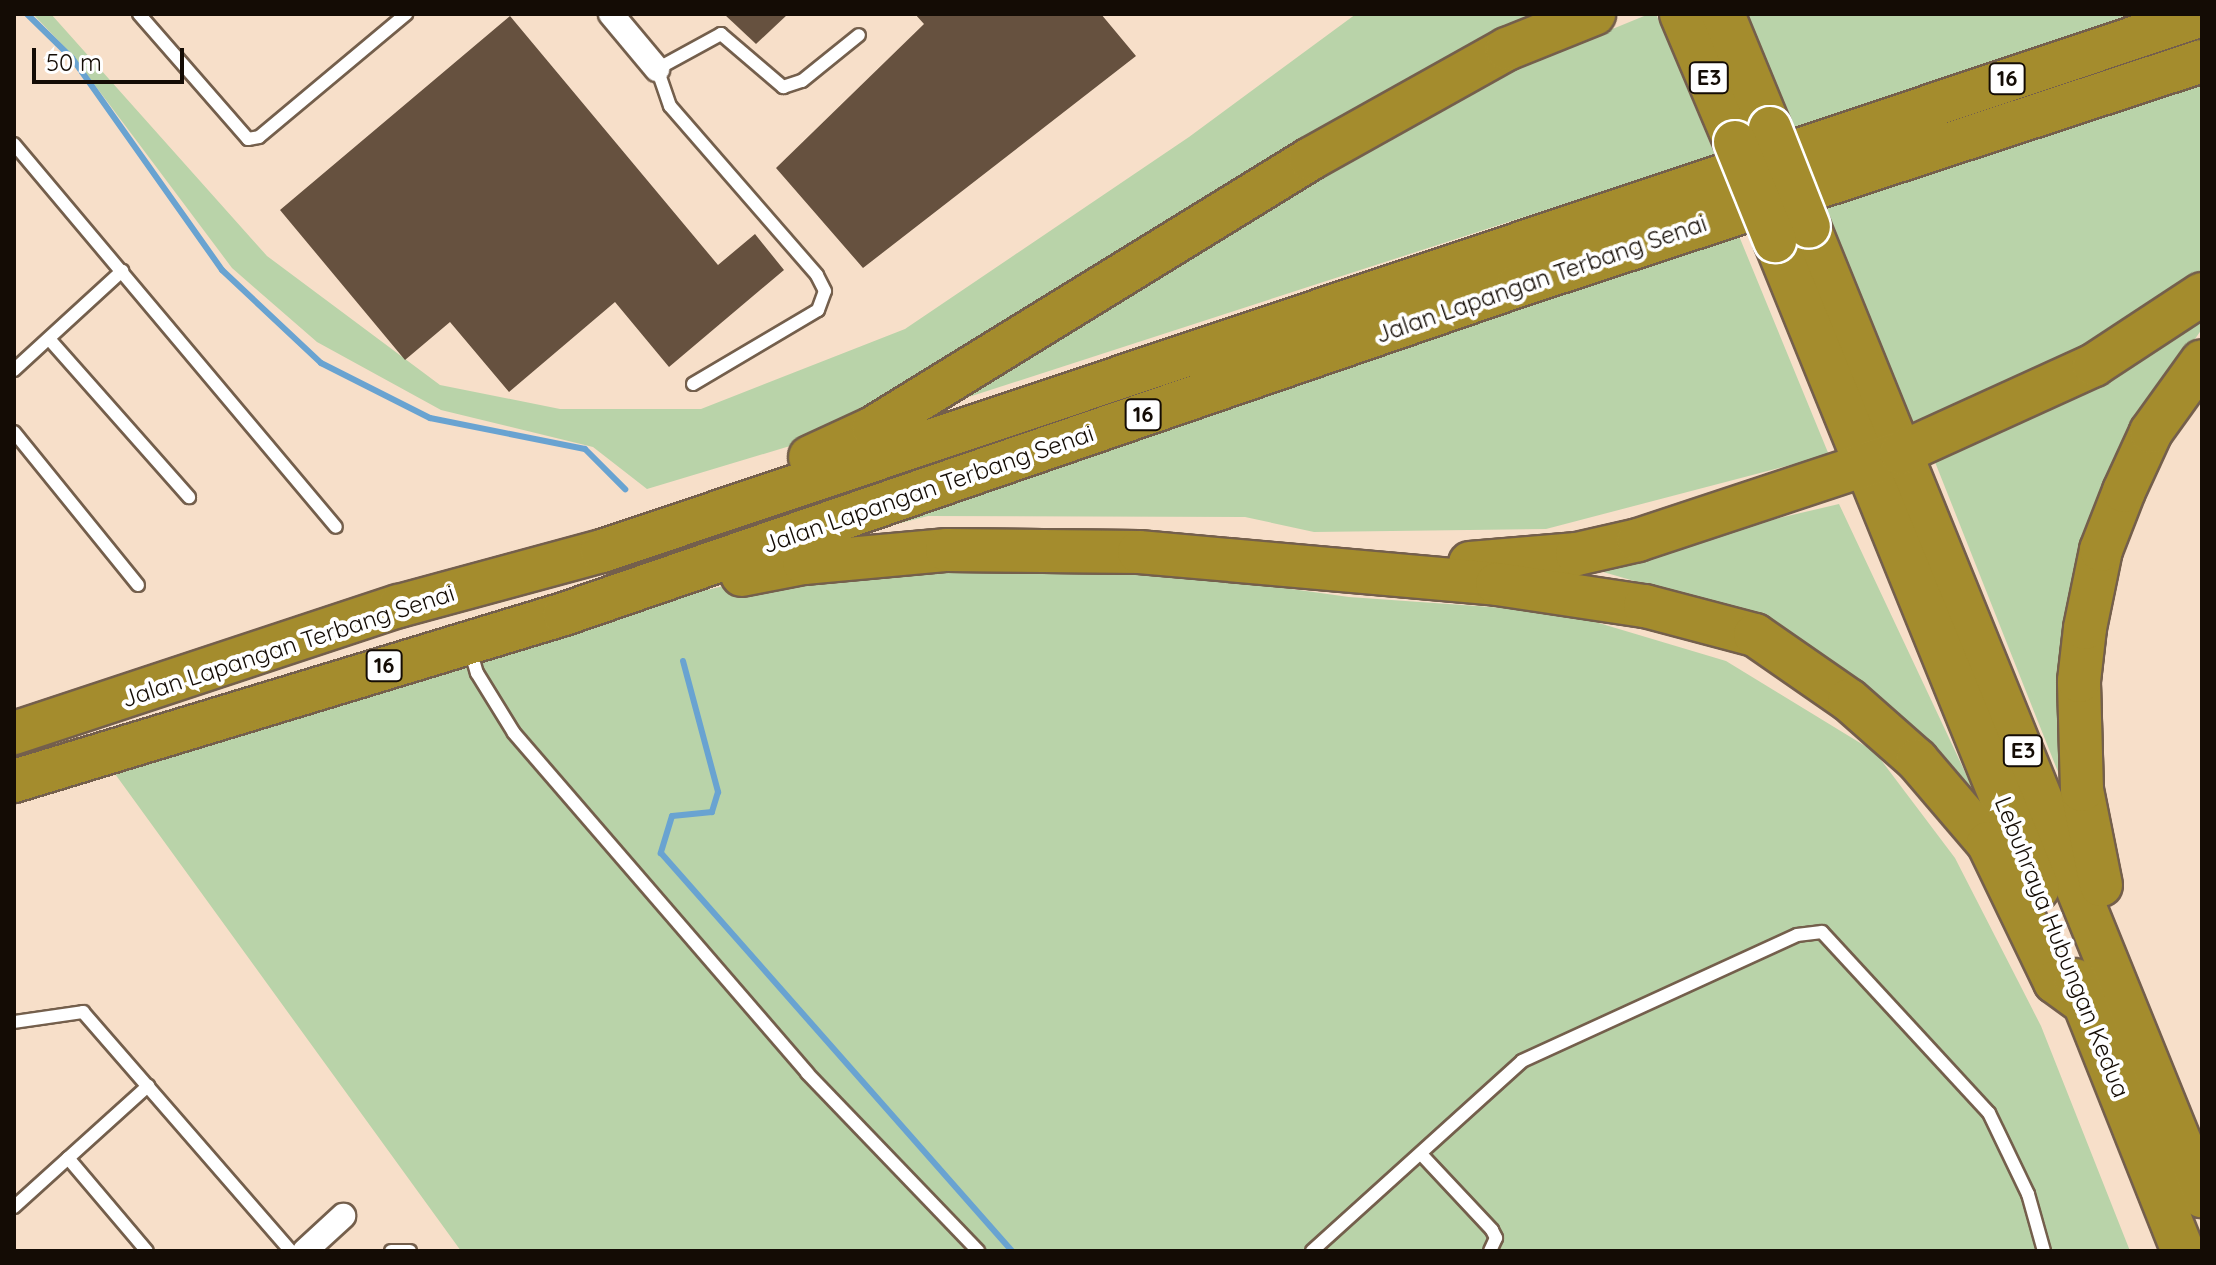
<!DOCTYPE html>
<html>
<head>
<meta charset="utf-8">
<style>
  body { margin:0 }
  #map { position:relative; width:2216px; height:1265px; overflow:hidden; background:#f7dfc9; font-family:Quicksand,sans-serif }
  div>[style] { position:absolute }
  .green>* { inset:0; background:#b9d3a9 }
  .stream>* { height:6px; margin:-3px; padding:0 3px; transform-origin:3px; border-radius:3px; background:#69a3d1 }
  .building>* { inset:0; background:#66513f }
  .roads { filter:drop-shadow(2px 0 #745f4c) drop-shadow(-2px 0 #745f4c) drop-shadow(0 2px #745f4c) drop-shadow(0 -2px #745f4c) }
  .lane>* { height:12px; margin:-6px; padding:0 6px; transform-origin:6px; border-radius:6px; background:#fff }
  .street>* { height:24px; margin:-12px; padding:0 12px; transform-origin:12px; border-radius:12px; background:#fff }
  .highway>* { height:42px; margin:-21px; padding:0 21px; transform-origin:21px; border-radius:21px; background:#a48c2d }
  .bridges { filter:drop-shadow(2px 0 #fff) drop-shadow(-2px 0 #fff) drop-shadow(0 2px #fff) drop-shadow(0 -2px #fff) }
  .highway-bridge>* { height:42px; margin:-21px; padding:0 21px; transform-origin:21px; border-radius:21px; background:#a48c2d }
  span { translate:-50% -50%; white-space:nowrap; text-align:center; line-height:1.15; -webkit-text-stroke:8px #fff; paint-order:stroke }
  .shield-label span { padding:2px 6px; background:#fff; border:2px solid; border-radius:6px; -webkit-text-stroke-width:0 }
  .shield-label { font-size:22px; color:#140c05; font-weight:700 }
  .street-label { font-size:24px; color:#140c05 }
  .frame { position:absolute; inset:0; border:16px solid #140c05; pointer-events:none }
  .scale { position:absolute; left:32px; top:48px; width:152px; height:36px; box-sizing:border-box; border:4px solid #140c05; border-top:0; padding-left:10px; font-size:24px; line-height:28px; white-space:nowrap; color:#140c05; -webkit-text-stroke:6px #fff; paint-order:stroke }
</style>
</head>
<body>
<div id="map">
  <div class="green">
    <i style="clip-path:polygon(33px 14px,51px 14px,267px 256px,440px 385px,560px 409px,701px 409px,905px 329px,1189px 137px,1356px 14px,1538px 14px,877px 411px,790px 446px,647px 489px,593px 447px,441px 410px,317px 342px,232px 268px,73px 56px)"></i>
    <i style="clip-path:polygon(1649px 14px,1656px 14px,1715px 155px,904px 418px,1430px 104px)"></i>
    <i style="clip-path:polygon(1744px 14px,2136px 14px,1791px 129px)"></i>
    <i style="clip-path:polygon(2202px 81px,2202px 277px,2051px 365px,1912px 422px,1817px 198px)"></i>
    <i style="clip-path:polygon(1739px 236px,1829px 455px,1546px 529px,1314px 532px,1245px 517px,928px 516px,843px 538px,825px 529px)"></i>
    <i style="clip-path:polygon(2202px 316px,2202px 329px,2134px 425px,2074px 575px,2062px 782px,1933px 457px)"></i>
    <i style="clip-path:polygon(1839px 504px,1981px 806px,1738px 611px,1579px 565px)"></i>
    <i style="clip-path:polygon(1066px 558px,1349px 597px,1562px 612px,1726px 661px,1875px 752px,1955px 858px,2041px 1026px,2130px 1251px,461px 1251px,110px 767px,609px 612px,790px 571px)"></i>
  </div>
  <div class="stream">
    <i style="left:27px;top:14px;width:63px;rotate:44.4deg"></i>
    <i style="left:72px;top:58px;width:260px;rotate:54.7deg"></i>
    <i style="left:222px;top:270px;width:136px;rotate:43.2deg"></i>
    <i style="left:321px;top:363px;width:122px;rotate:26.8deg"></i>
    <i style="left:430px;top:418px;width:158px;rotate:11.3deg"></i>
    <i style="left:585px;top:449px;width:57px;rotate:45deg"></i>
    <i style="left:683px;top:661px;width:136px;rotate:75deg"></i>
    <i style="left:718px;top:792px;width:21px;rotate:107deg"></i>
    <i style="left:712px;top:812px;width:40px;rotate:174.3deg"></i>
    <i style="left:672px;top:816px;width:39px;rotate:107deg"></i>
    <i style="left:661px;top:853px;width:531px;rotate:48.59deg"></i>
  </div>
  <div class="building">
    <i style="clip-path:polygon(724px 14px,788px 14px,756px 44px)"></i>
    <i style="clip-path:polygon(915px 14px,1101px 14px,1136px 56px,863px 268px,776px 168px,924px 24px)"></i>
    <i style="clip-path:polygon(510px 16px,718px 265px,755px 234px,784px 270px,669px 367px,615px 302px,509px 392px,450px 322px,405px 360px,280px 210px)"></i>
  </div>
  <div class="roads">
    <div class="lane">
      <i style="left:139px;top:14px;width:166px;rotate:48.9deg"></i>
      <i style="left:248px;top:139px;width:11px;rotate:-10deg"></i>
      <i style="left:259px;top:137px;width:192px;rotate:-39.9deg"></i>
      <i style="left:14px;top:144px;width:500px;rotate:49.95deg"></i>
      <i style="left:50px;top:340px;width:210px;rotate:48.5deg"></i>
      <i style="left:14px;top:370px;width:147px;rotate:-42.5deg"></i>
      <i style="left:693px;top:384px;width:145px;rotate:-30.6deg"></i>
      <i style="left:818px;top:310px;width:20px;rotate:-70deg"></i>
      <i style="left:825px;top:291px;width:18px;rotate:-117deg"></i>
      <i style="left:817px;top:275px;width:224px;rotate:-131deg"></i>
      <i style="left:670px;top:106px;width:39px;rotate:-109deg"></i>
      <i style="left:657px;top:69px;width:73px;rotate:-28.7deg"></i>
      <i style="left:721px;top:34px;width:82px;rotate:40.5deg"></i>
      <i style="left:783px;top:87px;width:20px;rotate:-18deg"></i>
      <i style="left:802px;top:81px;width:73px;rotate:-38.9deg"></i>
      <i style="left:14px;top:432px;width:197px;rotate:51deg"></i>
      <i style="left:470px;top:649px;width:25px;rotate:74deg"></i>
      <i style="left:477px;top:673px;width:70px;rotate:58.3deg"></i>
      <i style="left:514px;top:733px;width:449px;rotate:49.2deg"></i>
      <i style="left:807px;top:1073px;width:247px;rotate:46.1deg"></i>
      <i style="left:14px;top:1022px;width:70px;rotate:-8.2deg"></i>
      <i style="left:83px;top:1012px;width:317px;rotate:49deg"></i>
      <i style="left:1421px;top:1154px;width:104px;rotate:46.9deg"></i>
      <i style="left:1492px;top:1230px;width:9px;rotate:63deg"></i>
      <i style="left:1496px;top:1238px;width:14px;rotate:115deg"></i>
      <i style="left:68px;top:1158px;width:122px;rotate:49.7deg"></i>
      <i style="left:14px;top:1207px;width:181px;rotate:-42.1deg"></i>
      <i style="left:391px;top:1251px;width:19px"></i>
      <i style="left:1312px;top:1251px;width:283px;rotate:-42.1deg"></i>
      <i style="left:1522px;top:1061px;width:302px;rotate:-24.6deg"></i>
      <i style="left:1797px;top:935px;width:25px;rotate:-7deg"></i>
      <i style="left:1822px;top:932px;width:246px;rotate:47.3deg"></i>
      <i style="left:1989px;top:1113px;width:90px;rotate:64.3deg"></i>
      <i style="left:2028px;top:1194px;width:59px;rotate:74.3deg"></i>
    </div>
    <div class="street">
      <i style="left:611px;top:14px;width:72px;rotate:50.1deg"></i>
      <i style="left:305px;top:1251px;width:52px;rotate:-42.6deg"></i>
    </div>
    <div class="highway">
      <i style="left:1681px;top:14px;width:139px;rotate:67.1deg"></i>
      <i style="left:1723px;top:14px;width:123px;rotate:67.6deg"></i>
      <i style="left:1809px;top:227px;width:1046px;rotate:67.92deg"></i>
      <i style="left:1775px;top:241px;width:699px;rotate:67.91deg"></i>
      <i style="left:810px;top:457px;width:69px;rotate:-24.7deg"></i>
      <i style="left:873px;top:428px;width:513px;rotate:-31.61deg"></i>
      <i style="left:1310px;top:159px;width:226px;rotate:-29.2deg"></i>
      <i style="left:1507px;top:49px;width:94px;rotate:-21.9deg"></i>
      <i style="left:1470px;top:563px;width:107px;rotate:-4.8deg"></i>
      <i style="left:1577px;top:554px;width:63px;rotate:-12.9deg"></i>
      <i style="left:1638px;top:540px;width:277px;rotate:-18.3deg"></i>
      <i style="left:1901px;top:453px;width:212px;rotate:-24.5deg"></i>
      <i style="left:2094px;top:365px;width:129px;rotate:-33.3deg"></i>
      <i style="left:742px;top:575px;width:63px;rotate:-11deg"></i>
      <i style="left:804px;top:563px;width:144px;rotate:-5.2deg"></i>
      <i style="left:947px;top:550px;width:192px;rotate:0.6deg"></i>
      <i style="left:1139px;top:552px;width:359px;rotate:5.1deg"></i>
      <i style="left:1497px;top:584px;width:150px;rotate:8.5deg"></i>
      <i style="left:1645px;top:606px;width:114px;rotate:14.8deg"></i>
      <i style="left:1755px;top:635px;width:114px;rotate:34.7deg"></i>
      <i style="left:1849px;top:700px;width:91px;rotate:41.4deg"></i>
      <i style="left:1917px;top:760px;width:109px;rotate:49.5deg"></i>
      <i style="left:1988px;top:843px;width:154px;rotate:64.3deg"></i>
      <i style="left:2055px;top:982px;width:37px;rotate:36deg"></i>
      <i style="left:14px;top:733px;width:405px;rotate:-18.3deg"></i>
      <i style="left:399px;top:606px;width:210px;rotate:-15.2deg"></i>
      <i style="left:602px;top:551px;width:1687px;rotate:-18.52deg"></i>
      <i style="left:14px;top:781px;width:575px;rotate:-16.89deg"></i>
      <i style="left:564px;top:614px;width:1008px;rotate:-18.99deg"></i>
      <i style="left:1517px;top:286px;width:721px;rotate:-18.18deg"></i>
      <i style="left:2101px;top:885px;width:97px;rotate:-101.3deg"></i>
      <i style="left:2082px;top:790px;width:109px;rotate:-91.6deg"></i>
      <i style="left:2079px;top:681px;width:53px;rotate:-83.5deg"></i>
      <i style="left:2085px;top:628px;width:80px;rotate:-78.4deg"></i>
      <i style="left:2101px;top:550px;width:63px;rotate:-68.7deg"></i>
      <i style="left:2124px;top:491px;width:65px;rotate:-65.4deg"></i>
      <i style="left:2151px;top:432px;width:87px;rotate:-54.3deg"></i>
      <i style="left:2075px;top:980px;width:292px;rotate:68.3deg"></i>
    </div>
  </div>
  <div class="bridges">
    <div class="highway-bridge">
      <i style="left:1770px;top:128px;width:106px;rotate:68.5deg"></i>
      <i style="left:1735px;top:142px;width:107px;rotate:68deg"></i>
    </div>
  </div>
  <div class="shield-label">
    <span style="left:1709px;top:78px">E3</span>
    <span style="left:2007px;top:79px">16</span>
    <span style="left:1143px;top:415px">16</span>
    <span style="left:384px;top:666px">16</span>
    <span style="left:2023px;top:751px">E3</span>
  </div>
  <div class="street-label">
    <span style="left:1541px;top:279px;rotate:-19deg">Jalan Lapangan Terbang Senai</span>
    <span style="left:928px;top:489px;rotate:-19deg">Jalan Lapangan Terbang Senai</span>
    <span style="left:288px;top:646px;rotate:-18deg">Jalan Lapangan Terbang Senai</span>
    <span style="left:2062px;top:947px;rotate:68deg">Lebuhraya Hubungan Kedua</span>
  </div>
  <div class="frame"></div>
  <div class="scale">50 m</div>
</div>
</body>
</html>
